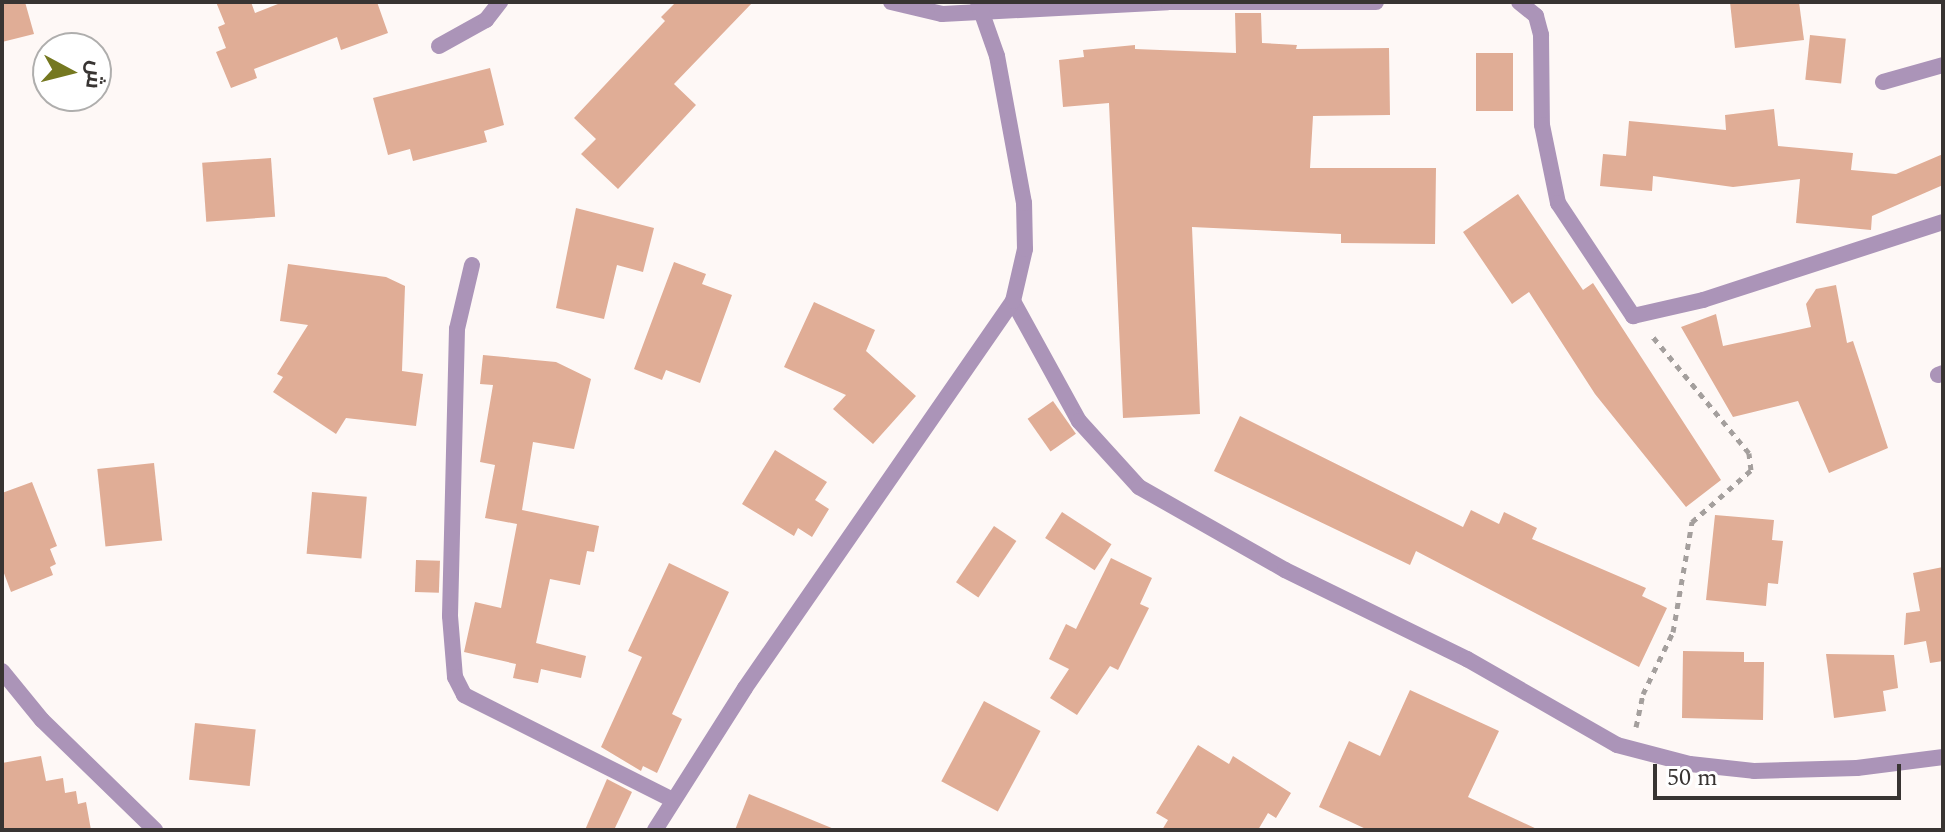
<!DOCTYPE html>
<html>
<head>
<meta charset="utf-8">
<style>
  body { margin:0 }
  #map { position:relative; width:1945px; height:832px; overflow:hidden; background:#fef8f6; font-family:Spectral,Cairo,serif }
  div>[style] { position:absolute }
  .building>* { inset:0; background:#e0ad96; transform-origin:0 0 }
  .path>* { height:5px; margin-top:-2.5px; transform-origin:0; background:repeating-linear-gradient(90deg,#a49f9d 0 6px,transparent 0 12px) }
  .minor>* { height:16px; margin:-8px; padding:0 8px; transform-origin:8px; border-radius:8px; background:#ab94b8 }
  span { translate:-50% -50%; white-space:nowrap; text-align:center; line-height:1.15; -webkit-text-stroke:6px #fff; paint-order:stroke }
  .frame { position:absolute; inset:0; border:4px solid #383432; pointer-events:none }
  .north { position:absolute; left:32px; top:32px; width:80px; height:80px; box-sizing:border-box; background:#fff; border:2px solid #afaead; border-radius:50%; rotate:97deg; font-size:22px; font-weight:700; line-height:32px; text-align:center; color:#383432 }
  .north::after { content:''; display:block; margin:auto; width:28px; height:36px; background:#757820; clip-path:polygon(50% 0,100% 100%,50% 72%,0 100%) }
  .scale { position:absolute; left:1653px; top:764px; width:248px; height:36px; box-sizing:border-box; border:4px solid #383432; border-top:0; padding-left:10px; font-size:24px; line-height:28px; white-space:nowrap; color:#383432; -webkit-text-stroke:6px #fff; paint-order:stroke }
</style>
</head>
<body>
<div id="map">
  <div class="building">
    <i style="clip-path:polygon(2px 2px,25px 2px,34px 34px,2px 42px)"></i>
    <i style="clip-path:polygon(216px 2px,251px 2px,255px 13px,283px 2px,377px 2px,388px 33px,341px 50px,337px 37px,254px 69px,257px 78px,231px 88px,216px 52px,226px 48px,218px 27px,225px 24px)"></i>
    <i style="clip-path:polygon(676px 2px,753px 2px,674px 84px,696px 105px,618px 189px,581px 154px,596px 139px,574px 118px,665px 21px,661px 17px)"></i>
    <i style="clip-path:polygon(1730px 2px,1799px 2px,1804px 40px,1735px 48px)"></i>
    <i style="clip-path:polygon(1235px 13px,1261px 13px,1262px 43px,1297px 45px,1296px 49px,1389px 48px,1390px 115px,1313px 116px,1310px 168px,1436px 168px,1435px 244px,1341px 243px,1341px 234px,1192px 227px,1200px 414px,1123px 418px,1109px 103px,1063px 107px,1059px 60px,1084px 57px,1083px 50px,1135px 45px,1135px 49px,1236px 53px)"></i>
    <i style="left:1810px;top:35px;width:36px;height:45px;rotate:6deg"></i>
    <i style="left:1513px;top:53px;width:58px;height:37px;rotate:90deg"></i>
    <i style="clip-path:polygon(490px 68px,504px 125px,484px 131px,487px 142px,413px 161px,410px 149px,388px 155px,373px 98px)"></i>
    <i style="clip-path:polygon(1774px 109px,1778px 146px,1853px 153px,1851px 170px,1896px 174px,1943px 154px,1943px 185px,1872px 216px,1871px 230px,1796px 223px,1800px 179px,1733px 187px,1653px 176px,1652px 191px,1600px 186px,1603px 154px,1626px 156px,1629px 121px,1726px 130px,1725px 115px)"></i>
    <i style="left:271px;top:158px;width:59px;height:69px;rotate:86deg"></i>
    <i style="clip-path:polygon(1518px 194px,1583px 290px,1593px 283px,1721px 480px,1686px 507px,1595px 394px,1529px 292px,1512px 304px,1463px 232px)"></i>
    <i style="clip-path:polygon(576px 208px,654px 228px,643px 272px,617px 265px,604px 319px,556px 308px)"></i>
    <i style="clip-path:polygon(674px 262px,706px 274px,702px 284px,732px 295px,700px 383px,666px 370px,662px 380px,634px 369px)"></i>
    <i style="clip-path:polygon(288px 264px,386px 277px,405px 286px,402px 371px,423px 374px,416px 426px,346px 418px,336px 434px,273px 392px,283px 377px,277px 374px,308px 325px,280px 321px)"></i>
    <i style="clip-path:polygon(1836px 285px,1847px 343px,1853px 341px,1888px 448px,1829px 473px,1798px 401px,1733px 417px,1681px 327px,1716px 314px,1723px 346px,1811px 327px,1806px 304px,1816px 289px)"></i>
    <i style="clip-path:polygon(814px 302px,875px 330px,866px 351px,916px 396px,873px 444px,833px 409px,846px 395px,784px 367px)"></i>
    <i style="clip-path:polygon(483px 355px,556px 362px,591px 379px,574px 449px,533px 442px,522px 510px,599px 526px,594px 552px,587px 551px,580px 585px,550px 579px,536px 643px,586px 656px,581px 678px,541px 669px,538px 683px,513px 678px,516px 664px,464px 652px,475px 602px,501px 608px,517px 524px,485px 518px,495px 465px,480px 462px,493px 385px,480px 384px)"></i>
    <i style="left:1053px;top:401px;width:40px;height:31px;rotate:55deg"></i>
    <i style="clip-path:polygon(1240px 416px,1463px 527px,1471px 510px,1499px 524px,1504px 512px,1537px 528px,1532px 539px,1646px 588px,1642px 596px,1667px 608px,1639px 667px,1416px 551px,1410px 565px,1214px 471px)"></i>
    <i style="clip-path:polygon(775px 450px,827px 482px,815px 500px,829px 509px,812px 537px,798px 528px,794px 536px,742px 504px)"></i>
    <i style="left:154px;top:463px;width:78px;height:57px;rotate:84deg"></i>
    <i style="clip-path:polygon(32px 482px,57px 546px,50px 549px,56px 564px,50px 567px,53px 575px,11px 592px,2px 568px,2px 493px)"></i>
    <i style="left:312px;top:492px;width:55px;height:62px;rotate:5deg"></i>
    <i style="left:1062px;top:512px;width:59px;height:31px;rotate:33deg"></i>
    <i style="clip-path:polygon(1715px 515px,1774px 520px,1772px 540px,1783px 541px,1778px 584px,1768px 583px,1766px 606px,1706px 600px)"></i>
    <i style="left:994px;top:526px;width:27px;height:68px;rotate:34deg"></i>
    <i style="clip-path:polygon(1111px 558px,1152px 578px,1140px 604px,1149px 608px,1118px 670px,1110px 666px,1077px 715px,1050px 698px,1069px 669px,1049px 659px,1066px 624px,1076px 629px)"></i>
    <i style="left:416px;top:560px;width:24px;height:32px;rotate:2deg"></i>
    <i style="clip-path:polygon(669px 563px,729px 592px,672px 714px,682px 719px,657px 773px,643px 766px,641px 771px,601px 747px,642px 657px,628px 651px)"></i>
    <i style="clip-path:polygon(1943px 567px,1943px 661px,1930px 663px,1926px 641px,1904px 645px,1906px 613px,1920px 611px,1913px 573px)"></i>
    <i style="clip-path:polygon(1683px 651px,1744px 652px,1744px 662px,1764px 662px,1763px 720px,1682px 718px)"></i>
    <i style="clip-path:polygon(1826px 654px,1894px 655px,1898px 688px,1883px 691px,1886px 711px,1834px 718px)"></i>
    <i style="clip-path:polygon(1410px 690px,1499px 731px,1468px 797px,1539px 830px,1368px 830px,1319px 807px,1349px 741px,1380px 756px)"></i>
    <i style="left:984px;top:701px;width:64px;height:91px;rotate:28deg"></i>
    <i style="left:195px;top:723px;width:61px;height:57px;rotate:6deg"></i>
    <i style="clip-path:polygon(1198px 745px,1229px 764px,1233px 756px,1291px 793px,1276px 818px,1268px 813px,1258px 830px,1162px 830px,1168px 820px,1156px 813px)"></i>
    <i style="clip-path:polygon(41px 756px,46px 781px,63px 778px,65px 793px,76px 791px,78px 804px,86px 802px,91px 830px,2px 830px,2px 763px)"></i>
    <i style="clip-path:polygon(607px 779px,632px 792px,614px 830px,585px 830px)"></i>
    <i style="clip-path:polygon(749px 794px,834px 829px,834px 830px,735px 830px)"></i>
  </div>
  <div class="path">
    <i style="left:1636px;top:727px;width:34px;rotate:-78deg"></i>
    <i style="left:1643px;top:694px;width:69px;rotate:-64.2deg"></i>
    <i style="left:1673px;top:632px;width:112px;rotate:-80.2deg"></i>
    <i style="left:1692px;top:522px;width:79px;rotate:-41.4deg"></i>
    <i style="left:1751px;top:470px;width:17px;rotate:-97deg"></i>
    <i style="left:1749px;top:453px;width:151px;rotate:-129.6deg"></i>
  </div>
  <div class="minor">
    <i style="left:891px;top:2px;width:52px;rotate:13.2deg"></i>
    <i style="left:942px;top:14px;width:226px;rotate:-3deg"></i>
    <i style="left:1168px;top:2px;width:208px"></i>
    <i style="left:1519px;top:2px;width:22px;rotate:39deg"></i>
    <i style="left:1536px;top:16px;width:20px;rotate:75deg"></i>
    <i style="left:1541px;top:35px;width:90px;rotate:89.4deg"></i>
    <i style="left:1542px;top:125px;width:80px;rotate:78.4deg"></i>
    <i style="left:1558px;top:203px;width:136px;rotate:56.4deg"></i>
    <i style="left:1633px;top:316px;width:72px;rotate:-12.9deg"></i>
    <i style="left:1703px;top:300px;width:252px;rotate:-18deg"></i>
    <i style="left:439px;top:46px;width:54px;rotate:-29deg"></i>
    <i style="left:486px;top:20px;width:23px;rotate:-52deg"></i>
    <i style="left:1883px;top:82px;width:62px;rotate:-15.8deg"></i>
    <i style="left:472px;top:265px;width:66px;rotate:103.2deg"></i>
    <i style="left:457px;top:329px;width:287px;rotate:91.4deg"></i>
    <i style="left:450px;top:616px;width:61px;rotate:85.3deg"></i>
    <i style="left:455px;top:677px;width:20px;rotate:63deg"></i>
    <i style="left:464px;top:695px;width:234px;rotate:26.7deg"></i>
    <i style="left:1013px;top:301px;width:137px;rotate:61.2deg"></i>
    <i style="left:1079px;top:421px;width:89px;rotate:47.7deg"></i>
    <i style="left:1139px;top:487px;width:168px;rotate:29.6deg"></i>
    <i style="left:1285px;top:570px;width:203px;rotate:26.1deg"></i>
    <i style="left:1467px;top:659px;width:173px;rotate:29.8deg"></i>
    <i style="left:1617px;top:745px;width:75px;rotate:14.6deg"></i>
    <i style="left:1690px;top:764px;width:64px;rotate:6.2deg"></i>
    <i style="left:1754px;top:771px;width:103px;rotate:-1.7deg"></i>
    <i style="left:1857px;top:768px;width:87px;rotate:-7.3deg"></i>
    <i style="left:1938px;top:375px;width:5px;rotate:-22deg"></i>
    <i style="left:2px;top:671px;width:63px;rotate:50.8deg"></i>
    <i style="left:42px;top:720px;width:158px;rotate:44.2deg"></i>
    <i style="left:655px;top:830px;width:168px;rotate:-57.6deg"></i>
    <i style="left:745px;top:688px;width:471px;rotate:-55.3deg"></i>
    <i style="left:1013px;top:301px;width:53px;rotate:-77deg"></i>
    <i style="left:1025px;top:249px;width:46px;rotate:-91.2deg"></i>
    <i style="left:1024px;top:203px;width:149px;rotate:-100.4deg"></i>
    <i style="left:997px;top:56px;width:57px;rotate:-109.4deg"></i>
  </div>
  <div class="frame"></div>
  <div class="north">ش</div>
  <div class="scale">50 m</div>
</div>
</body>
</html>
